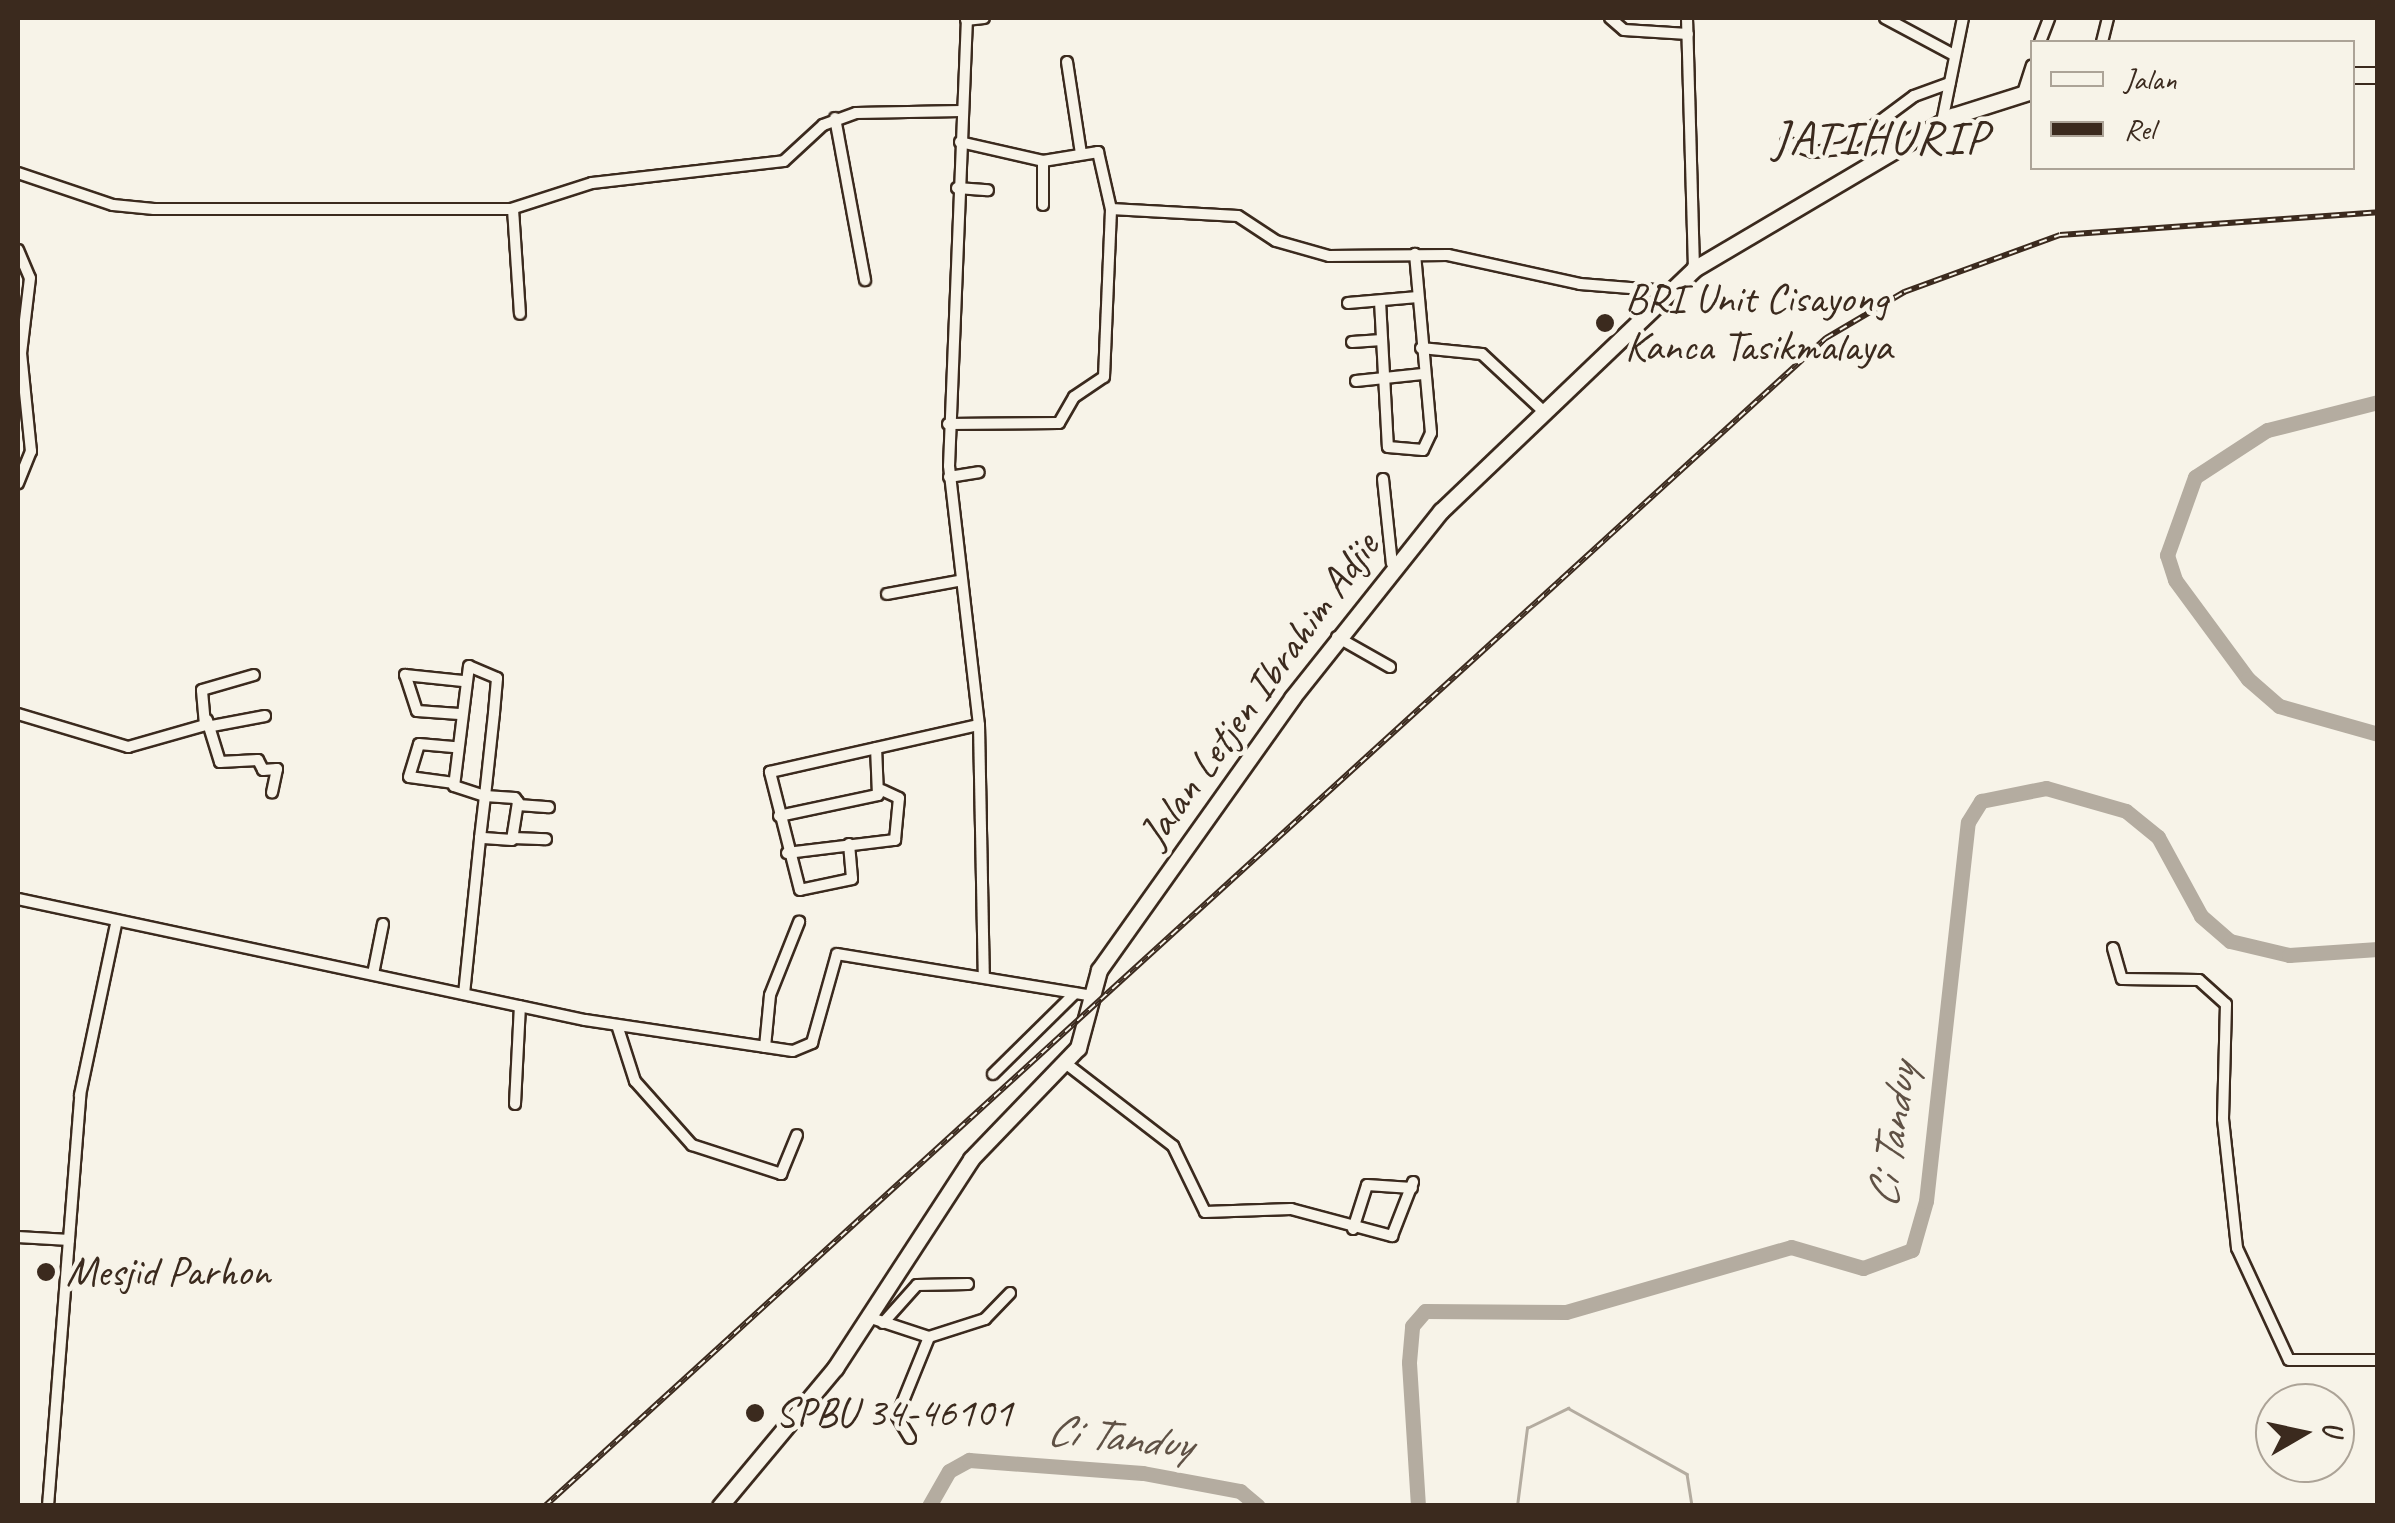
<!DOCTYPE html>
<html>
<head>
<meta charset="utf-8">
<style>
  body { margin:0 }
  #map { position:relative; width:2395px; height:1523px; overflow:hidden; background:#f7f3e8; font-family:Caveat,sans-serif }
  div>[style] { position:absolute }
  .stream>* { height:2.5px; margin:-1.25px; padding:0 1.25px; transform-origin:1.25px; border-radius:1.25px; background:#b4aca0 }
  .river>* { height:15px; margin:-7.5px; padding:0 7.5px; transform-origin:7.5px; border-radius:7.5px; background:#b4aca0 }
  .roads { filter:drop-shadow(2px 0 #3b2a1e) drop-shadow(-2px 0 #3b2a1e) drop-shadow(0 2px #3b2a1e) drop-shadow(0 -2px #3b2a1e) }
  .minor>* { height:10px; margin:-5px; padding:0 5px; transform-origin:5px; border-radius:5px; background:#f7f3e8 }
  .highway>* { height:15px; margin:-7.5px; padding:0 7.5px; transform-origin:7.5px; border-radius:7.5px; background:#f7f3e8 }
  .rail>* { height:6px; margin-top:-3px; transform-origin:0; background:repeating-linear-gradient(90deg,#f7f3e8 0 8px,#3b2a1e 0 16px); box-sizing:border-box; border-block:2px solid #3b2a1e }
  .dots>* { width:28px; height:28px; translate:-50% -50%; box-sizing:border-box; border:5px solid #f7f3e8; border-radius:50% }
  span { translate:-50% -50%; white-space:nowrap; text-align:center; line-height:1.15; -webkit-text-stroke:9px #f7f3e8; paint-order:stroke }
  .poi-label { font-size:42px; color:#3b2a1e }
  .left { translate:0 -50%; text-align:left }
  .street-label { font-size:42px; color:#3b2a1e }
  .water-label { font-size:45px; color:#5f5145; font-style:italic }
  .quarter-label { font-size:48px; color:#3b2a1e; letter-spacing:2.5px }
  .frame { position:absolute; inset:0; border:20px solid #3b2a1e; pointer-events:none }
  .legend { position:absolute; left:2030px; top:40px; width:325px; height:130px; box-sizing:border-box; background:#f7f3e8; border:2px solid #aca397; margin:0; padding:12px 18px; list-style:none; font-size:30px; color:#3b2a1e }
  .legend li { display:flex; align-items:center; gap:20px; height:50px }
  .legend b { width:50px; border:2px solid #aca397 }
  .north { position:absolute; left:2255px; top:1383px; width:100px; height:100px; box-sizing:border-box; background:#f7f3e8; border:2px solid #aca397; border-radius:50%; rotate:81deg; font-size:28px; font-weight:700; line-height:40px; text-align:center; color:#3b2a1e }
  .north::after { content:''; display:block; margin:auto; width:35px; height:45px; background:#3b2a1e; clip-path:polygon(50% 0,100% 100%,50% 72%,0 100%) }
</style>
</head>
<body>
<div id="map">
  <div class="stream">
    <i style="left:1517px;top:1506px;width:79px;rotate:-82.7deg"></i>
    <i style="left:1527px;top:1428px;width:46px;rotate:-26deg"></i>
    <i style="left:1568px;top:1408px;width:136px;rotate:29deg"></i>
    <i style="left:1687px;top:1474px;width:32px;rotate:81deg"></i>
  </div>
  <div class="river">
    <i style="left:2378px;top:402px;width:114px;rotate:165.8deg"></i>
    <i style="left:2267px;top:430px;width:86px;rotate:146.9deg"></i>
    <i style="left:2195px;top:477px;width:83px;rotate:109.7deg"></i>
    <i style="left:2167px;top:555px;width:26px;rotate:72deg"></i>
    <i style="left:2175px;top:580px;width:123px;rotate:53.6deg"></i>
    <i style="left:2248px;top:679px;width:41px;rotate:41.1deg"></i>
    <i style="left:2279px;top:706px;width:103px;rotate:15.8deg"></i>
    <i style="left:929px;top:1506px;width:40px;rotate:-60.3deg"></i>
    <i style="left:949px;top:1471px;width:23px;rotate:-29deg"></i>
    <i style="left:969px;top:1460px;width:174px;rotate:4.3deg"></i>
    <i style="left:1143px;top:1473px;width:99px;rotate:10.5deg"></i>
    <i style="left:1240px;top:1491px;width:23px;rotate:40deg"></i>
    <i style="left:1418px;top:1506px;width:144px;rotate:-93.6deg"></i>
    <i style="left:1409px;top:1362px;width:36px;rotate:-85deg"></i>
    <i style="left:1412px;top:1326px;width:20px;rotate:-49deg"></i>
    <i style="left:1425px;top:1311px;width:141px;rotate:0.4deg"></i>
    <i style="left:1566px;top:1312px;width:234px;rotate:-16.1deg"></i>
    <i style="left:1791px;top:1247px;width:75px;rotate:16.3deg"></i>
    <i style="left:1863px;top:1268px;width:52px;rotate:-20.2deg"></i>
    <i style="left:1912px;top:1250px;width:51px;rotate:-74.1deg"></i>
    <i style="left:1926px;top:1201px;width:381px;rotate:-83.7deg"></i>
    <i style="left:1968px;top:822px;width:25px;rotate:-58deg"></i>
    <i style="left:1981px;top:801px;width:66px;rotate:-11.3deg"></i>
    <i style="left:2046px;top:788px;width:83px;rotate:16deg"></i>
    <i style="left:2126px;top:811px;width:41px;rotate:39.1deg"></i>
    <i style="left:2158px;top:837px;width:90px;rotate:61.4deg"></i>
    <i style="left:2201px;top:916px;width:38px;rotate:41deg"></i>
    <i style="left:2230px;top:941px;width:61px;rotate:13.3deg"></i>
    <i style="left:2289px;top:955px;width:89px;rotate:-3.9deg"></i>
  </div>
  <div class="roads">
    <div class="minor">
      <i style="left:967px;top:18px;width:448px;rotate:92.3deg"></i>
      <i style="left:949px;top:466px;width:261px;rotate:83.4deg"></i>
      <i style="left:979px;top:725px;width:251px;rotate:88.9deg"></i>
      <i style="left:1610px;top:18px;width:18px;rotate:41deg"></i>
      <i style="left:1624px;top:30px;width:64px;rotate:3.6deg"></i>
      <i style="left:1687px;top:18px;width:251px;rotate:88.4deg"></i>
      <i style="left:1885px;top:18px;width:78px;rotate:28.2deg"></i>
      <i style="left:966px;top:20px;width:18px;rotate:-6deg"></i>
      <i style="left:2040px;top:42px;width:26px;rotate:-69deg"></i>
      <i style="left:2102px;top:42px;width:25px;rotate:-76deg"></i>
      <i style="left:1067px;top:62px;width:93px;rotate:81.3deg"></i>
      <i style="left:2023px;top:93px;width:29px;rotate:-72deg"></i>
      <i style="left:835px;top:118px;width:165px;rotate:79.5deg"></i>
      <i style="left:1942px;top:122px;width:106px;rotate:-78.6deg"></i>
      <i style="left:960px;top:142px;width:85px;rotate:12.9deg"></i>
      <i style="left:1043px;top:161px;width:56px;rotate:-9.3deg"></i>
      <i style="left:1098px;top:152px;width:58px;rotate:77.2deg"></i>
      <i style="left:1111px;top:209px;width:127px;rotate:3.2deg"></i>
      <i style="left:1238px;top:216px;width:45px;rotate:33.3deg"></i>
      <i style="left:1276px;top:241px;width:55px;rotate:15.8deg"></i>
      <i style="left:1329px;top:256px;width:119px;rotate:-0.5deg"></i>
      <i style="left:1448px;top:255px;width:135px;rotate:12.4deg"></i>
      <i style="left:1580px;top:284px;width:88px;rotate:4.5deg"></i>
      <i style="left:1786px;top:142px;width:29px;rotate:20deg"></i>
      <i style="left:1813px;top:152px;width:31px;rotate:-7deg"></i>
      <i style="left:1844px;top:148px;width:87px;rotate:-36.6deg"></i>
      <i style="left:1914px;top:96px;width:38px;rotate:-20deg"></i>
      <i style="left:18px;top:173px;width:100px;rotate:18.6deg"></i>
      <i style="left:113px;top:205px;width:41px;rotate:5.6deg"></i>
      <i style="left:154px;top:209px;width:357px"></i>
      <i style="left:511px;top:209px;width:85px;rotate:-17.8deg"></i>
      <i style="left:592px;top:183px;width:193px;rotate:-6.5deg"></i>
      <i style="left:784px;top:161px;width:53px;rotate:-42.7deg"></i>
      <i style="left:823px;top:125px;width:35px;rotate:-20deg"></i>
      <i style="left:856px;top:113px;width:105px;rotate:-1.1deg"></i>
      <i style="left:957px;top:188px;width:31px;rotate:4deg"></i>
      <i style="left:1043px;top:205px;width:44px;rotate:-90deg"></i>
      <i style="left:513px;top:209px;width:105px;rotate:86.2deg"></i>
      <i style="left:18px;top:250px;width:30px;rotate:67deg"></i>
      <i style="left:30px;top:278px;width:76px;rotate:96.8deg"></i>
      <i style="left:21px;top:353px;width:99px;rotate:84.2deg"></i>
      <i style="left:31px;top:451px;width:35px;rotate:112deg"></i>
      <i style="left:1380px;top:301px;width:146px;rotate:86.9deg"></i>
      <i style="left:1388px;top:447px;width:35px;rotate:5deg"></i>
      <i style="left:1423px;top:450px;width:19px;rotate:-65deg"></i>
      <i style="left:1431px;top:433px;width:180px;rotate:-95.1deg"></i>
      <i style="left:1348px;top:303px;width:70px;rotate:-4.9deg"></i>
      <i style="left:1352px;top:342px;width:30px;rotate:-4deg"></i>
      <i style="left:1421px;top:348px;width:61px;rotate:5.6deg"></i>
      <i style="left:1482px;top:354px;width:82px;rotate:43deg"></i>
      <i style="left:1356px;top:381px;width:67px;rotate:-6deg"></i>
      <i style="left:948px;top:424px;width:111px;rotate:-0.5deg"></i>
      <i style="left:1059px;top:423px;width:30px;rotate:-60deg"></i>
      <i style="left:1074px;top:397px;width:36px;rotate:-34deg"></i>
      <i style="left:1104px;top:377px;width:168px;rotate:-87.6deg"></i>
      <i style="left:949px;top:477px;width:30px;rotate:-9deg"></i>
      <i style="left:1383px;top:479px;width:85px;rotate:84deg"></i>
      <i style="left:887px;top:594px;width:72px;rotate:-10.4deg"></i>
      <i style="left:1337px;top:637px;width:61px;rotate:29.5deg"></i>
      <i style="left:18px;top:714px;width:115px;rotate:16.7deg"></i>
      <i style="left:128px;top:747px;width:80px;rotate:-15.9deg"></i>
      <i style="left:205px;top:725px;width:35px;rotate:-95deg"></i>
      <i style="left:202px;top:690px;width:54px;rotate:-16.1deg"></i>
      <i style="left:459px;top:714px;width:42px;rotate:-175.9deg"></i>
      <i style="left:417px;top:711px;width:38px;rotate:-108deg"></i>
      <i style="left:405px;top:675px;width:58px;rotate:5.9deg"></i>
      <i style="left:207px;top:720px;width:44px;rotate:72.8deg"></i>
      <i style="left:220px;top:762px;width:38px;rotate:-3deg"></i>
      <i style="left:258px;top:760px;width:11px;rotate:63deg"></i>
      <i style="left:263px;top:770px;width:14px;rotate:-4deg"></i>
      <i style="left:277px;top:769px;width:24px;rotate:102deg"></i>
      <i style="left:212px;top:726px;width:54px;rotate:-10.7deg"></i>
      <i style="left:454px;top:783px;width:45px;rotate:-172.4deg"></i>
      <i style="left:409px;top:777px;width:34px;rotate:-73deg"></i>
      <i style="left:419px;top:744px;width:37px;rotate:5deg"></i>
      <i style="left:518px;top:805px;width:31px;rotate:4deg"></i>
      <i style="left:779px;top:816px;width:101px;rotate:-12deg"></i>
      <i style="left:878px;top:795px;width:47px;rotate:-92.4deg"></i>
      <i style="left:513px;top:838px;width:33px;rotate:2deg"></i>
      <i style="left:849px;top:844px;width:35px;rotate:85deg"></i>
      <i style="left:852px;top:879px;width:53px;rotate:168.1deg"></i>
      <i style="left:800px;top:890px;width:122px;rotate:-104.3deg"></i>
      <i style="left:770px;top:772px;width:214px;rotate:-12.7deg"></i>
      <i style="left:787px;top:853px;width:109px;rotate:-6.9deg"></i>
      <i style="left:895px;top:840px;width:42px;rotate:-84.6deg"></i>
      <i style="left:899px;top:798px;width:19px;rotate:-155deg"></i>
      <i style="left:18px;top:899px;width:580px;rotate:12.05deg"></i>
      <i style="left:585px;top:1020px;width:210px;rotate:8.5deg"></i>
      <i style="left:793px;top:1051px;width:21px;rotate:-23deg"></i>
      <i style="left:812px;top:1043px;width:92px;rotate:-74.3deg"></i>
      <i style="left:837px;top:954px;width:254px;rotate:9.3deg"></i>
      <i style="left:2113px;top:948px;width:32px;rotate:74deg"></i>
      <i style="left:2122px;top:979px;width:77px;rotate:0.7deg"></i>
      <i style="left:2199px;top:980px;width:36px;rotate:42deg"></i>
      <i style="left:2226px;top:1004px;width:115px;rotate:91.5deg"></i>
      <i style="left:2223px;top:1119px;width:130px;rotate:83.8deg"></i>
      <i style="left:2237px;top:1248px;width:123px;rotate:65.1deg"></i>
      <i style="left:2289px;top:1360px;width:89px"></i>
      <i style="left:373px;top:974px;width:51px;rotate:-78.7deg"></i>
      <i style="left:464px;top:994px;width:157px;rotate:-84.1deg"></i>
      <i style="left:480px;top:838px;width:42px;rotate:-83.2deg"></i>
      <i style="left:485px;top:796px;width:83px;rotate:-83.8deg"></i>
      <i style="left:494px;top:713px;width:35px;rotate:-85deg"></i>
      <i style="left:497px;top:678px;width:30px;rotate:-157deg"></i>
      <i style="left:469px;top:666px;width:121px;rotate:97.1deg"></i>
      <i style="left:454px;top:786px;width:33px;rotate:18deg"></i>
      <i style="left:485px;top:796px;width:30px;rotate:4deg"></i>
      <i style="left:515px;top:798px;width:5px;rotate:53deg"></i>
      <i style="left:518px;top:802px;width:38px;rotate:99deg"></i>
      <i style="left:512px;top:840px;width:32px;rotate:-176deg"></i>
      <i style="left:617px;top:1025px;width:59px;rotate:72.2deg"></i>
      <i style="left:635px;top:1081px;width:86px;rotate:48.3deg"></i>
      <i style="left:692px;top:1145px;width:94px;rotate:18deg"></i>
      <i style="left:781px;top:1174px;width:42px;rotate:-67.7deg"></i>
      <i style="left:765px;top:1047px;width:52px;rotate:-84.5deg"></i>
      <i style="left:770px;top:995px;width:79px;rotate:-68.3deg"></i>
      <i style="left:1064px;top:1062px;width:138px;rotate:37.6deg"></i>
      <i style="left:1173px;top:1146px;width:73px;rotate:64.1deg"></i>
      <i style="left:1205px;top:1212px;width:86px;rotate:-2deg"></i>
      <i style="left:1291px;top:1209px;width:105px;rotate:15deg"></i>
      <i style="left:1392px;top:1236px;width:58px;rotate:-68.7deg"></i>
      <i style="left:993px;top:1074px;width:115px;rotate:-44.6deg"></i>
      <i style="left:515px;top:1104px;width:98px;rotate:-87.1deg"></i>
      <i style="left:1353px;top:1229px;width:46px;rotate:-72.3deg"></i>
      <i style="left:1367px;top:1185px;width:45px;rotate:3.8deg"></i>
      <i style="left:18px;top:1237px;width:51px;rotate:3.4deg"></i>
      <i style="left:868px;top:1317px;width:64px;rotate:18.2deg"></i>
      <i style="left:929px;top:1337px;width:59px;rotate:-17.8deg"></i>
      <i style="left:985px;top:1319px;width:36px;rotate:-46deg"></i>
      <i style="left:883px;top:1323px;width:51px;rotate:-48.2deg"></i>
      <i style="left:917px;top:1285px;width:51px;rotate:-1.1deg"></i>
      <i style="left:910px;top:1438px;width:26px;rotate:-121deg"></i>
      <i style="left:897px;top:1416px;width:85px;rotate:-67.9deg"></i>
      <i style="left:48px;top:1506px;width:412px;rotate:-85.5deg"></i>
      <i style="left:80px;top:1095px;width:175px;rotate:-78.1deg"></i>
    </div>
    <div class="highway">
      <i style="left:2352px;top:75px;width:26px"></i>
      <i style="left:720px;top:1506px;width:180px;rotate:-50.2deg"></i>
      <i style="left:835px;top:1368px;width:249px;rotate:-56.9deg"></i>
      <i style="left:971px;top:1159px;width:154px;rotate:-46.1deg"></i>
      <i style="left:1078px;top:1048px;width:81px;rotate:-74.9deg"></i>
      <i style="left:1099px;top:970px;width:334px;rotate:-54.6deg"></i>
      <i style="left:1292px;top:698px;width:239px;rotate:-51.5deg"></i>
      <i style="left:1441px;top:511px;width:350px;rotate:-43.7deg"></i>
      <i style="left:1694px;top:269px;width:301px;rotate:-30.6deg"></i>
      <i style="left:1953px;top:116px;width:83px;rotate:-17.6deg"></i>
    </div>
  </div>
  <div class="rail">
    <i style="left:545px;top:1506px;width:1734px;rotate:-42.36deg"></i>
    <i style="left:1826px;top:338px;width:91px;rotate:-30.5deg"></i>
    <i style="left:1904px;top:292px;width:166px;rotate:-20.1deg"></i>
    <i style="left:2060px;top:235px;width:319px;rotate:-4.1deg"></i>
  </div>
  <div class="dots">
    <i style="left:1605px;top:323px;background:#3b2a1e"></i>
    <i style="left:46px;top:1272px;background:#3b2a1e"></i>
    <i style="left:755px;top:1413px;background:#3b2a1e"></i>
  </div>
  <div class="poi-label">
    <span class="left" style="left:1625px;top:323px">BRI Unit Cisayong<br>Kanca Tasikmalaya</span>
    <span class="left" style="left:66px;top:1272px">Mesjid Parhon</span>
    <span class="left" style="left:775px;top:1413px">SPBU 34-46101</span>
  </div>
  <div class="street-label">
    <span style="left:1259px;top:690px;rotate:-54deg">Jalan Letjen Ibrahim Adjie</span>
  </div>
  <div class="water-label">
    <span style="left:1892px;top:1136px;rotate:-82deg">Ci Tanduy</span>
    <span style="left:1119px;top:1437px;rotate:6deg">Ci Tanduy</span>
  </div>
  <div class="quarter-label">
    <span style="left:1881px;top:138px">JATIHURIP</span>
  </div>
  <div class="frame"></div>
  <ul class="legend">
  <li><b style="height:12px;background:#f7f3e8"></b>Jalan</li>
  <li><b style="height:12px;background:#3b2a1e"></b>Rel</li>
  </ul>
  <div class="north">U</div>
</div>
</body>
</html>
